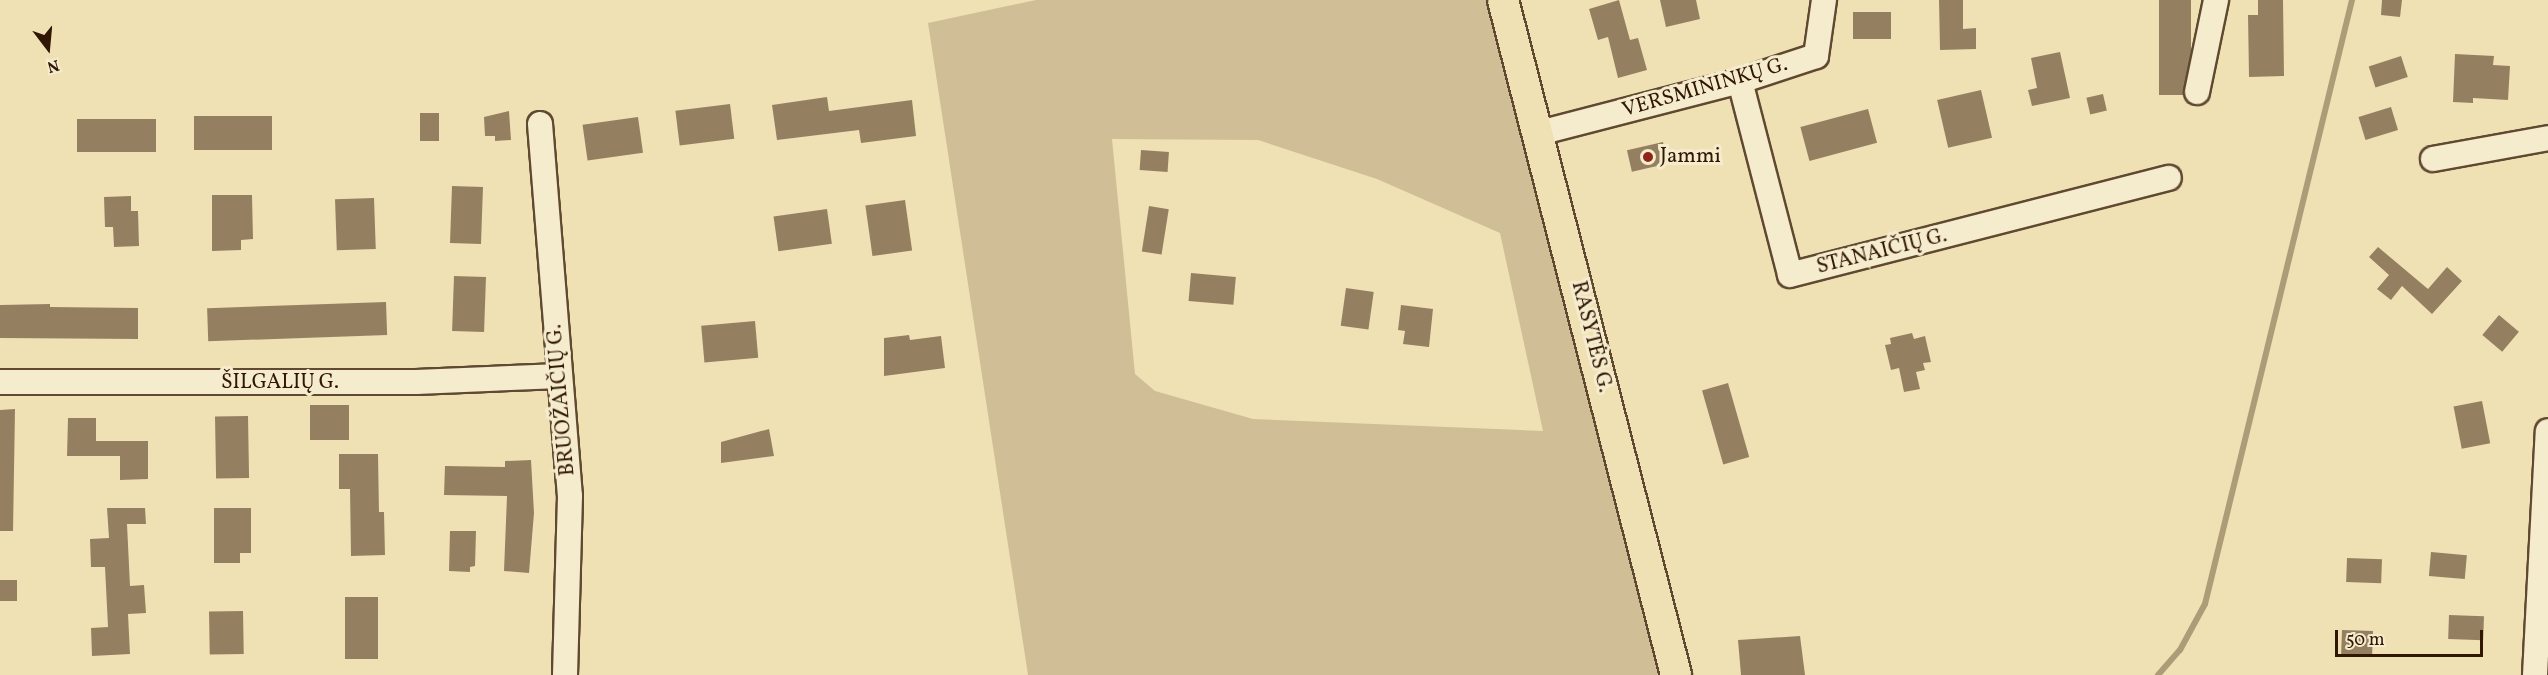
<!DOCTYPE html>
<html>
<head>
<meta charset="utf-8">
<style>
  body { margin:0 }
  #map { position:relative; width:2548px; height:675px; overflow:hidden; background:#efe1b4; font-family:Vollkorn,serif }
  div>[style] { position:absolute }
  .green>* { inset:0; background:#cfbe96 }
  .stream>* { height:6px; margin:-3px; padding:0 3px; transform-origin:3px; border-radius:3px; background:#ae9c78 }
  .building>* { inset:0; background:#948060; transform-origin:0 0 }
  .roads { filter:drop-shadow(2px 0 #604930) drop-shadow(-2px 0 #604930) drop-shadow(0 2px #604930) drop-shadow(0 -2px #604930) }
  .minor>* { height:24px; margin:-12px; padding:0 12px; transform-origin:12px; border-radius:12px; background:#f5ecce }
  .major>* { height:30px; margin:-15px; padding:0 15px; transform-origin:15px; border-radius:15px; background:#efe1b4 }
  .dots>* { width:16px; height:16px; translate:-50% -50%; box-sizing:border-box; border:3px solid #f5ecce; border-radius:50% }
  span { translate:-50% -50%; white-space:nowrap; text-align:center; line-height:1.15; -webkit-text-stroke:6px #f5ecce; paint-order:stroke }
  .street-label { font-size:21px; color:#311604 }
  .poi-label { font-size:21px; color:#311604 }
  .left { translate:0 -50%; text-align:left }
  .north { position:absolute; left:18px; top:18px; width:60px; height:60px; -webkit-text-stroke:4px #f5ecce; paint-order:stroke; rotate:164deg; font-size:16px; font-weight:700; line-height:24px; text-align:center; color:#311604 }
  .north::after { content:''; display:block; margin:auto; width:21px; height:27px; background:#311604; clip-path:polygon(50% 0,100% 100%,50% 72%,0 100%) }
  .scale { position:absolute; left:2335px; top:630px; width:148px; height:27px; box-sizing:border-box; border:3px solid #311604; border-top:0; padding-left:8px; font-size:18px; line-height:21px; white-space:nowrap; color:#311604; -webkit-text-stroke:4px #f5ecce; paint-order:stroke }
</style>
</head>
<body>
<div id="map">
  <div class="green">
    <i style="clip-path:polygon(evenodd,1036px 0,1488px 0,1667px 675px,1028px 675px,928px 23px,1036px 0,1112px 139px,1258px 140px,1377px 179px,1500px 233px,1543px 431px,1253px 419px,1155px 391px,1135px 374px,1112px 139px)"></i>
  </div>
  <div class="stream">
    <i style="left:2158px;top:675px;width:33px;rotate:-49deg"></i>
    <i style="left:2180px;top:650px;width:52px;rotate:-61.5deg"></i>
    <i style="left:2205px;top:604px;width:622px;rotate:-76.32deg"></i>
  </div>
  <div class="building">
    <i style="clip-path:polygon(1619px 0,1630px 40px,1638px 38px,1647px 70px,1618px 78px,1608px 37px,1598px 40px,1589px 9px)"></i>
    <i style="clip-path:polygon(1660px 0,1696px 0,1700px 19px,1666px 27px)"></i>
    <i style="clip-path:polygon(1939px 0,1963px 0,1963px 29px,1976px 28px,1976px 49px,1940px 50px)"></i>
    <i style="left:2159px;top:0;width:32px;height:95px"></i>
    <i style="clip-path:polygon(2258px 0,2283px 0,2284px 76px,2249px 77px,2248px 15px,2258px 15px)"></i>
    <i style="clip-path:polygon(2382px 0,2402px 0,2400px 17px,2381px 15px)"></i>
    <i style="left:1853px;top:12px;width:38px;height:27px"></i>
    <i style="clip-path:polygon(2060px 52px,2070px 98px,2032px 106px,2028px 90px,2037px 88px,2031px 58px)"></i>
    <i style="clip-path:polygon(2455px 54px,2494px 56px,2493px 65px,2510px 66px,2508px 100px,2473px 98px,2473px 103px,2453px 102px)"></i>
    <i style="left:2401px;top:56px;width:22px;height:34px;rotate:72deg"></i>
    <i style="left:1981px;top:90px;width:49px;height:45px;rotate:77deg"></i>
    <i style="left:2103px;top:94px;width:17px;height:17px;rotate:77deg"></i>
    <i style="clip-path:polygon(827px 97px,829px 111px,912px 100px,916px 136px,861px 143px,859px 130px,777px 140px,772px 105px)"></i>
    <i style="left:730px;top:104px;width:35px;height:55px;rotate:83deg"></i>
    <i style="left:2391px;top:107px;width:24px;height:34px;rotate:73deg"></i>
    <i style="left:1868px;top:109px;width:35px;height:70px;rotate:75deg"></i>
    <i style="clip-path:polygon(509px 111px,511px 140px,495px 141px,495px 136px,485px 136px,484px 117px)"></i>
    <i style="left:439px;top:113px;width:28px;height:19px;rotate:90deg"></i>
    <i style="left:194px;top:116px;width:78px;height:34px"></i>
    <i style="left:638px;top:117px;width:36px;height:56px;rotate:82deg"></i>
    <i style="left:156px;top:119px;width:33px;height:79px;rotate:90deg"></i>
    <i style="left:1663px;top:142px;width:22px;height:37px;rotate:77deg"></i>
    <i style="left:1141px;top:150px;width:28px;height:20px;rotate:4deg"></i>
    <i style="left:452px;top:186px;width:31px;height:57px;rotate:2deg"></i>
    <i style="clip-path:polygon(212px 195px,252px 195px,253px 239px,241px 240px,241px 250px,212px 251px)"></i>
    <i style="clip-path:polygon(131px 196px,131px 211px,138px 211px,139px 246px,114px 247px,113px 227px,105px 227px,104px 197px)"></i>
    <i style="left:374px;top:198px;width:51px;height:39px;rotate:88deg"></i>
    <i style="left:905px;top:200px;width:51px;height:40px;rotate:82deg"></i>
    <i style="left:1149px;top:206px;width:20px;height:46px;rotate:9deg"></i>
    <i style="left:827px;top:209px;width:35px;height:54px;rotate:82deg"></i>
    <i style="clip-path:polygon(2378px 247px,2428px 289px,2447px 267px,2462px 281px,2432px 314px,2402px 286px,2391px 300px,2377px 289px,2389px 275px,2369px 257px)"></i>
    <i style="left:1191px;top:273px;width:45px;height:28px;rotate:5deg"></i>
    <i style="left:454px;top:276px;width:32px;height:55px;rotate:2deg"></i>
    <i style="left:1346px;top:288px;width:28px;height:38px;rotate:8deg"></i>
    <i style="left:386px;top:302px;width:33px;height:179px;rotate:88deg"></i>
    <i style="clip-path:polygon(50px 304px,50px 307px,138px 308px,138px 339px,0 338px,0 305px)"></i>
    <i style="clip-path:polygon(1401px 305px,1433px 309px,1429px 347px,1403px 344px,1405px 331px,1398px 330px)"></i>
    <i style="left:2499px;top:315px;width:26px;height:26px;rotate:40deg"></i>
    <i style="left:755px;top:321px;width:37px;height:54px;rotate:85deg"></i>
    <i style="clip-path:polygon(1912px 333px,1914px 339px,1925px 336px,1931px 362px,1923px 363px,1925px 370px,1916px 372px,1920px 389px,1904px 392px,1899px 368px,1891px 370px,1885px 345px,1891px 344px,1890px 338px)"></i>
    <i style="clip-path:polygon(909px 335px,910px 340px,941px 336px,945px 368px,884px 376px,884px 338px)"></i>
    <i style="left:1728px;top:383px;width:77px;height:27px;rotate:74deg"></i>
    <i style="left:2482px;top:401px;width:43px;height:29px;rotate:79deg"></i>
    <i style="left:349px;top:405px;width:35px;height:39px;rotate:90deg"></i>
    <i style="clip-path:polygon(15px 409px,13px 531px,0 531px,0 410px)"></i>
    <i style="left:248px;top:416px;width:62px;height:33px;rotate:89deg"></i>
    <i style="clip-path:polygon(68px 418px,96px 418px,96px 441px,148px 441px,148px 479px,120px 480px,120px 456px,67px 456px)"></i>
    <i style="clip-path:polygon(769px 429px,774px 456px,721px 463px,721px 442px)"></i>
    <i style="clip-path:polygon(339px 454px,378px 454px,379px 512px,384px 512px,385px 555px,351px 556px,350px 489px,339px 489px)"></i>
    <i style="clip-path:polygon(531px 460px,534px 513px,529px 573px,504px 571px,507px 496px,444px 495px,445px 466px,505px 467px,505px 461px)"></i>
    <i style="clip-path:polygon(107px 508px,145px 508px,146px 524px,127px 524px,130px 586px,144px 585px,146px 613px,128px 614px,130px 654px,92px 656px,91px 628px,108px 627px,105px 567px,91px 567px,90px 539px,109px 538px)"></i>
    <i style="clip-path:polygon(214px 508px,251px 508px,251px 553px,240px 553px,240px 563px,214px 563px)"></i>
    <i style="clip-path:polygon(450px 531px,476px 531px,475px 566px,470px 567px,470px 572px,449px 571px)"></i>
    <i style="left:2431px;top:552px;width:36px;height:24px;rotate:5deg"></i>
    <i style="left:2347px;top:558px;width:35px;height:24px;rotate:2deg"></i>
    <i style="left:0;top:580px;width:17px;height:21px"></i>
    <i style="left:345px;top:597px;width:33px;height:62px"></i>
    <i style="left:243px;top:611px;width:43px;height:34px;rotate:89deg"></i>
    <i style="left:2449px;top:615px;width:35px;height:24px;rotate:2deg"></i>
    <i style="left:2342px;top:630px;width:31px;height:24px;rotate:2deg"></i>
    <i style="clip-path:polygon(1800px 636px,1805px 675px,1741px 675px,1738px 640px)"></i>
  </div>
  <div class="roads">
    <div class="minor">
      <i style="left:1740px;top:81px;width:200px;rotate:75.5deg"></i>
      <i style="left:1790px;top:275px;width:391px;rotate:-14.4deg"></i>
      <i style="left:2197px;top:92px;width:94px;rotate:-78.3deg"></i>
      <i style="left:540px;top:124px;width:373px;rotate:85.4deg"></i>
      <i style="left:570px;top:496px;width:179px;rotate:91.6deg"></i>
      <i style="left:1539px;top:133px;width:208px;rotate:-14.5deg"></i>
      <i style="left:1740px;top:81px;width:80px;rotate:-18.2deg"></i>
      <i style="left:1816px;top:56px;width:57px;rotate:-81.9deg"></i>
      <i style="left:2433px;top:159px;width:117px;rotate:-10.3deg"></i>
      <i style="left:0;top:382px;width:416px"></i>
      <i style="left:416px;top:382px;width:144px;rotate:-2.4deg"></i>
      <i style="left:2535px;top:675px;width:244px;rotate:-87deg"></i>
    </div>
    <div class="major">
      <i style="left:1503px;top:0;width:697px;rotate:75.62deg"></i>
    </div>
  </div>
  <div class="dots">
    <i style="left:1648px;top:157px;background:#8f2418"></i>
  </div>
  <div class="street-label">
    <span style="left:1705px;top:88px;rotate:-16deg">VERSMININKŲ G.</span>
    <span style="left:1882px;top:252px;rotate:-14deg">STANAIČIŲ G.</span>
    <span style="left:1591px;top:337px;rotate:76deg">RASYTĖS G.</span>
    <span style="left:280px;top:383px">ŠILGALIŲ G.</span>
    <span style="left:562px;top:400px;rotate:-95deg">BRUOŽAIČIŲ G.</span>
  </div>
  <div class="poi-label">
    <span class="left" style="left:1660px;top:157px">Jammi</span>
  </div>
  <div class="north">N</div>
  <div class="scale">50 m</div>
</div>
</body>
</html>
